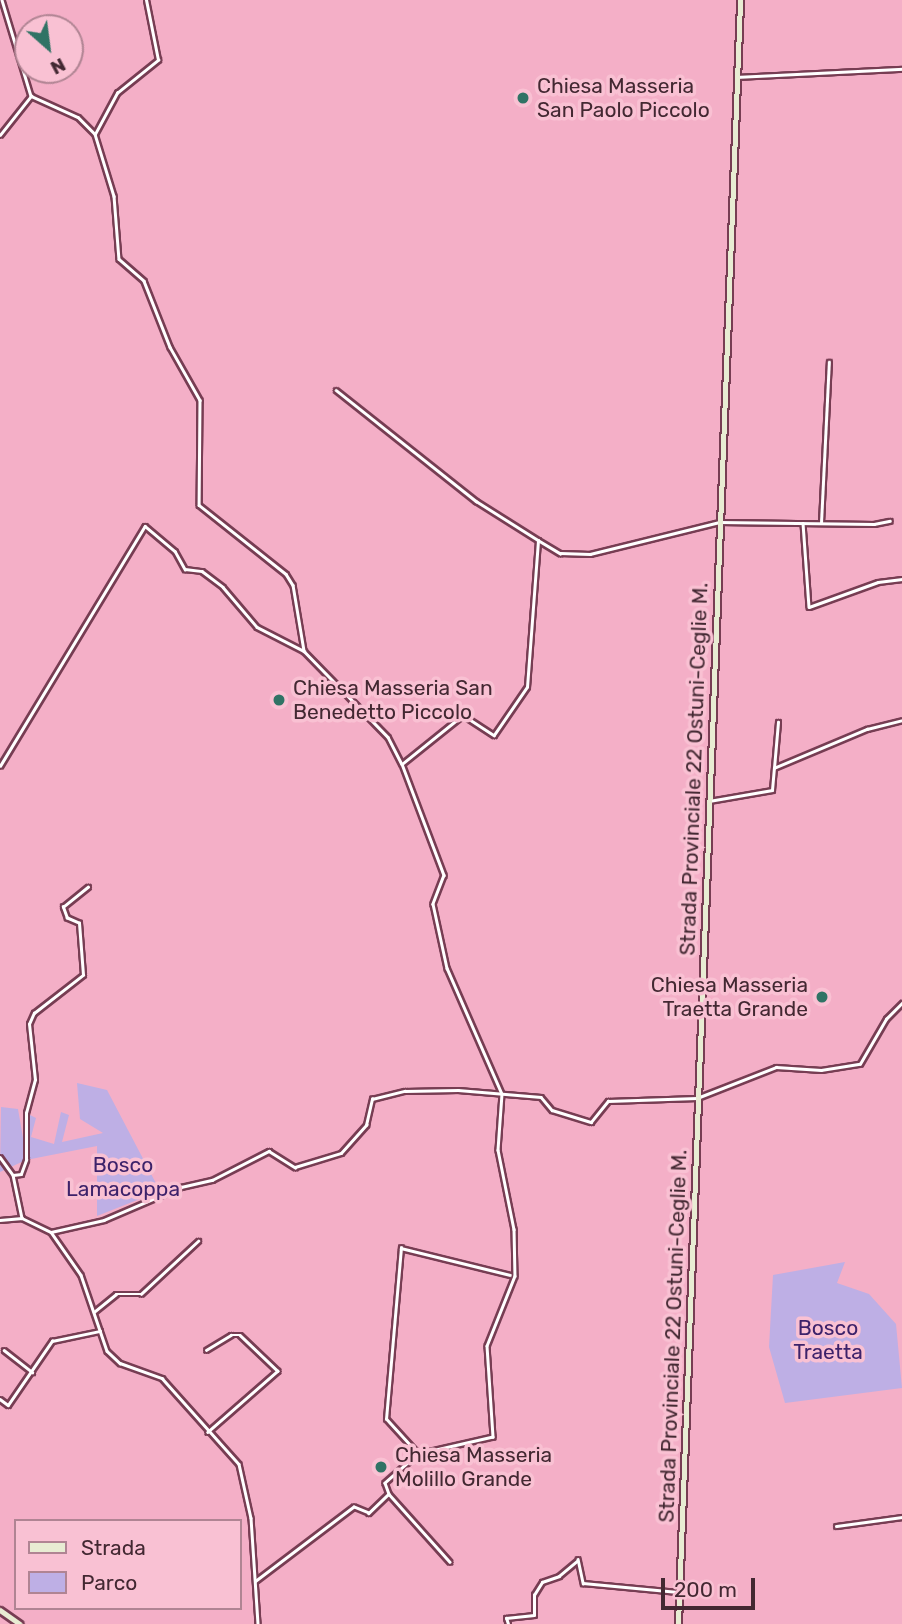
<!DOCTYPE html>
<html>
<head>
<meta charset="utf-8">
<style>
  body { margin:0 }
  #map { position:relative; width:902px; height:1624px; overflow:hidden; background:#f4afc7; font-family:Rubik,sans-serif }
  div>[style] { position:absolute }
  .green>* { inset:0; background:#beafe5 }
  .roads { filter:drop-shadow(2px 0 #773d53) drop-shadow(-2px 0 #773d53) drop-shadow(0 2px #773d53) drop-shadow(0 -2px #773d53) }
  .street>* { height:2.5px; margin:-1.25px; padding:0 1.25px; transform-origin:1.25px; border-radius:1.25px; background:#fff }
  .secondary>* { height:4.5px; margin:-2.25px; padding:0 2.25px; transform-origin:2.25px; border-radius:2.25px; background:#e8ecd3 }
  .dots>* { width:19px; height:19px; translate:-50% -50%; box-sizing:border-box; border:4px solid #f9c1d3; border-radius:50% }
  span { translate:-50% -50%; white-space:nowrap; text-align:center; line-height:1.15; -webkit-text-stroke:7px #f9c1d3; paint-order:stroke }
  .poi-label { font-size:21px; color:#432832 }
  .left { translate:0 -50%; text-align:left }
  .right { translate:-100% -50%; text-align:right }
  .street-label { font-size:21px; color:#432832 }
  .park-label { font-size:21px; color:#3d226a }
  .legend { position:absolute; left:14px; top:1519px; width:228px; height:91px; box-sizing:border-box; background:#f9c1d3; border:2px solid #b08493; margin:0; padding:9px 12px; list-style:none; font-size:21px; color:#432832 }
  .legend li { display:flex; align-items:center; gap:14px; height:35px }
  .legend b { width:35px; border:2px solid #b08493 }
  .north { position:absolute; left:14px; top:14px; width:70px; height:70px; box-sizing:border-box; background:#f9c1d3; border:2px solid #b08493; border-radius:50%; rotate:152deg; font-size:19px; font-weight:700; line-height:28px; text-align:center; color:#432832 }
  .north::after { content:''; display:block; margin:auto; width:24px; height:32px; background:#307365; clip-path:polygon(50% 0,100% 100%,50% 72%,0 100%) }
  .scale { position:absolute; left:661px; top:1578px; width:94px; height:32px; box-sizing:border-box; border:4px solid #432832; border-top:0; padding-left:9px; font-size:21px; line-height:24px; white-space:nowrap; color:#432832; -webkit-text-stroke:5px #f9c1d3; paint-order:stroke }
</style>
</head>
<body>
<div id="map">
  <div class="green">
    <i style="clip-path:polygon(77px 1083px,107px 1090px,160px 1191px,97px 1216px,97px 1146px,26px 1160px,0 1172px,1px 1107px,18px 1109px,23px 1138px,26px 1113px,36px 1118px,31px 1137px,54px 1144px,61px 1112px,69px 1115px,62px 1142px,103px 1133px,80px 1119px)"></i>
    <i style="clip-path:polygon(845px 1262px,837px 1283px,869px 1294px,896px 1324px,902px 1388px,785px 1403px,769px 1347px,773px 1275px)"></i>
  </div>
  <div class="roads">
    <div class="street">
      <i style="left:2px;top:0;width:100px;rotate:73.2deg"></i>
      <i style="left:737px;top:77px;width:165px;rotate:-2.8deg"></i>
      <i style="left:31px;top:96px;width:51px;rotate:24.1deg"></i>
      <i style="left:78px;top:117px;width:24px;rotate:45deg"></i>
      <i style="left:95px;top:134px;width:65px;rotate:73deg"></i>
      <i style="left:114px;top:196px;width:63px;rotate:85.5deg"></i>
      <i style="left:119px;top:259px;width:33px;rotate:41deg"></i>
      <i style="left:144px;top:281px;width:71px;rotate:68.5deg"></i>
      <i style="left:170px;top:347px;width:61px;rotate:60.5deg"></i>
      <i style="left:200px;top:400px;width:105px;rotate:90.5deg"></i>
      <i style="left:199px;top:505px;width:111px;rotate:38.4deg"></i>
      <i style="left:286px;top:574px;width:13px;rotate:58deg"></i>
      <i style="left:293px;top:585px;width:67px;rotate:80.5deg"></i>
      <i style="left:304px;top:651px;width:120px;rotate:45.7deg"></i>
      <i style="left:388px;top:737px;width:30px;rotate:63deg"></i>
      <i style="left:402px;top:764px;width:119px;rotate:69.3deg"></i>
      <i style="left:444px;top:875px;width:31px;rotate:111deg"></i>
      <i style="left:433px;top:904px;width:66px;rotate:77.7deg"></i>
      <i style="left:447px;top:968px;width:137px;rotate:66.4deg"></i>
      <i style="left:502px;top:1094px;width:56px;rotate:94.1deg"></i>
      <i style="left:498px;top:1150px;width:81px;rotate:78.6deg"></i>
      <i style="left:514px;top:1229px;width:47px;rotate:88.8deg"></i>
      <i style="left:515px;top:1276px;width:75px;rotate:111.8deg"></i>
      <i style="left:487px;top:1346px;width:91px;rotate:86.2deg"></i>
      <i style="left:493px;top:1437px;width:77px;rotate:167.2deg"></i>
      <i style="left:418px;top:1454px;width:44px;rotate:138.7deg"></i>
      <i style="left:385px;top:1483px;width:12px;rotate:70deg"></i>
      <i style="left:389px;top:1494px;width:28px;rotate:136deg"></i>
      <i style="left:369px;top:1513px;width:16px;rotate:-158deg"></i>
      <i style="left:354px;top:1507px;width:123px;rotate:142.9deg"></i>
      <i style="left:95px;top:134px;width:47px;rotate:-61.8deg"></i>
      <i style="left:117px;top:93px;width:53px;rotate:-38.8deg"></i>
      <i style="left:158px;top:60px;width:61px;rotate:-101.3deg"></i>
      <i style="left:0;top:135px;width:50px;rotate:-51.5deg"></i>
      <i style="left:336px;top:390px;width:179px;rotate:38.4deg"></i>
      <i style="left:476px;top:501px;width:73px;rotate:32.2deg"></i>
      <i style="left:803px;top:523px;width:84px;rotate:85.9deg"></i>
      <i style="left:809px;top:607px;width:73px;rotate:-19.9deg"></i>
      <i style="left:878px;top:582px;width:24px;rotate:-7deg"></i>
      <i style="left:821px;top:523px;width:161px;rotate:-87.2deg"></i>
      <i style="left:402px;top:764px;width:78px;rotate:-38.8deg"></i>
      <i style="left:463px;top:715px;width:37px;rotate:33deg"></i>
      <i style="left:494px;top:735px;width:58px;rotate:-55.5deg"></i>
      <i style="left:527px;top:687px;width:147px;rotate:-85.7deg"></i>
      <i style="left:538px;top:540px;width:26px;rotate:31deg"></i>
      <i style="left:560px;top:553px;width:30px;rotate:2deg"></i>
      <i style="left:590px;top:554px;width:133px;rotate:-13.9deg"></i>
      <i style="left:719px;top:522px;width:155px;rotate:0.7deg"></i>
      <i style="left:874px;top:524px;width:16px;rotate:-11deg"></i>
      <i style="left:0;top:766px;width:280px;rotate:-58.9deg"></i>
      <i style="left:145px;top:526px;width:39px;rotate:40deg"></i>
      <i style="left:175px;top:551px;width:21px;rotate:61deg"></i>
      <i style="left:185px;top:569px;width:17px;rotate:7deg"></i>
      <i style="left:202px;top:571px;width:26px;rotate:37deg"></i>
      <i style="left:223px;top:587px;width:52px;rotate:49.6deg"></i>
      <i style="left:257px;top:627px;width:53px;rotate:27.1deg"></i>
      <i style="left:774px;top:768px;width:46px;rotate:-85deg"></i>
      <i style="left:709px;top:801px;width:64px;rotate:-9.9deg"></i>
      <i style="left:772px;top:790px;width:22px;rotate:-85deg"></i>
      <i style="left:774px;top:768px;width:101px;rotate:-22.8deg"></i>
      <i style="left:867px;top:729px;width:36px;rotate:-14deg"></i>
      <i style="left:0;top:1157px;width:22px;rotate:54deg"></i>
      <i style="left:13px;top:1175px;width:44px;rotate:78.2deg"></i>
      <i style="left:13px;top:1175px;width:8px;rotate:-7deg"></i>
      <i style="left:21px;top:1174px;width:15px;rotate:-70deg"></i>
      <i style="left:26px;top:1160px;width:47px;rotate:-90deg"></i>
      <i style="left:26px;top:1113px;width:34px;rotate:-75deg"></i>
      <i style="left:35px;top:1080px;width:56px;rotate:-96.1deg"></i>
      <i style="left:29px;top:1024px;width:12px;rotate:-66deg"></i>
      <i style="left:34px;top:1013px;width:62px;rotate:-37.8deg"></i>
      <i style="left:83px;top:975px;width:52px;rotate:-94.4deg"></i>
      <i style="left:79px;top:923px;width:13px;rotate:-157deg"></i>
      <i style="left:67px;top:918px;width:12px;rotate:-110deg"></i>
      <i style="left:63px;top:907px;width:32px;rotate:-39deg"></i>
      <i style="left:0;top:1220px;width:22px;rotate:-5deg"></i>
      <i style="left:22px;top:1218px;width:32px;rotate:26deg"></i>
      <i style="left:51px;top:1232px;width:52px;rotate:55.1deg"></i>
      <i style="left:81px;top:1275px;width:80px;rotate:71.1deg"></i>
      <i style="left:107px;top:1351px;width:18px;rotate:43deg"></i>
      <i style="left:120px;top:1363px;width:45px;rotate:19.7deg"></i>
      <i style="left:162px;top:1378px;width:115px;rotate:48.2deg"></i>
      <i style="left:239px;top:1464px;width:55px;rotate:77.5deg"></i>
      <i style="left:251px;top:1518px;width:106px;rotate:86.2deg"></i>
      <i style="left:51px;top:1232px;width:54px;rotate:-12.8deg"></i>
      <i style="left:104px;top:1220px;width:84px;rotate:-23.2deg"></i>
      <i style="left:181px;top:1187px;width:32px;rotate:-13deg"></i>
      <i style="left:212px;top:1180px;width:64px;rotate:-27deg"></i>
      <i style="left:269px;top:1151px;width:31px;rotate:32deg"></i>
      <i style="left:295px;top:1167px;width:48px;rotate:-16.9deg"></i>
      <i style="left:341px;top:1153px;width:38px;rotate:-48deg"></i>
      <i style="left:366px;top:1125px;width:27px;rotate:-77deg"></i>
      <i style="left:372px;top:1099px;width:34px;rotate:-14deg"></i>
      <i style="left:405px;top:1091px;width:53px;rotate:-1.1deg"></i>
      <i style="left:458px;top:1090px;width:83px;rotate:4.8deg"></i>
      <i style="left:541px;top:1097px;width:17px;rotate:50deg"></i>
      <i style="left:552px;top:1110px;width:41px;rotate:17.1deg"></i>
      <i style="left:591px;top:1122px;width:27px;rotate:-51deg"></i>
      <i style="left:608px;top:1101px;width:89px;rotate:-1.9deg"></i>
      <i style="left:697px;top:1098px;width:85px;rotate:-21.4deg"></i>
      <i style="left:776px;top:1067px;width:45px;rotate:3.8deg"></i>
      <i style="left:821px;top:1070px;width:39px;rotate:-9deg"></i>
      <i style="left:860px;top:1064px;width:52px;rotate:-60deg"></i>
      <i style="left:886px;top:1019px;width:23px;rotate:-45deg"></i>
      <i style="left:94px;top:1312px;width:28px;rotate:-39deg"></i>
      <i style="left:116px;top:1294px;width:25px"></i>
      <i style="left:141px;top:1294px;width:78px;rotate:-42.9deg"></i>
      <i style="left:4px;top:1350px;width:36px;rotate:38deg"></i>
      <i style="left:206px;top:1350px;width:29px;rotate:-31deg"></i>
      <i style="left:231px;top:1335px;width:9px"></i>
      <i style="left:240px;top:1335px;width:52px;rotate:43.5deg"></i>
      <i style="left:278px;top:1371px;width:93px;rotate:138.9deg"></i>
      <i style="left:0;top:1399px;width:10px;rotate:37deg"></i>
      <i style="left:8px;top:1405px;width:78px;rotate:-55.5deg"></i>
      <i style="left:52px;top:1341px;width:49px;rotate:-11.8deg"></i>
      <i style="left:418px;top:1454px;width:47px;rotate:-132.4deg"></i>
      <i style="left:386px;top:1419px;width:172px;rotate:-85deg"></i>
      <i style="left:401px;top:1248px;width:112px;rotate:13.9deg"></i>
      <i style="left:389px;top:1494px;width:91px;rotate:48.1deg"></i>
      <i style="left:836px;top:1526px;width:67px;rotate:-7.8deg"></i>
      <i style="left:578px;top:1559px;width:25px;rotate:78deg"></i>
      <i style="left:583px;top:1583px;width:95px;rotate:5.4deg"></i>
      <i style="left:508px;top:1624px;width:6px;rotate:-108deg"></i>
      <i style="left:506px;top:1618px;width:28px;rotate:-6deg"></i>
      <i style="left:534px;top:1615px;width:20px;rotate:-90deg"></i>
      <i style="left:534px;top:1595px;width:15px;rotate:-58deg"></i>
      <i style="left:542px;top:1582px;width:18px;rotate:-19deg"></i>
      <i style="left:559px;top:1576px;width:23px;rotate:-40deg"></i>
    </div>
    <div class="secondary">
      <i style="left:0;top:1610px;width:24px;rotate:35deg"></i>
      <i style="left:678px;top:1624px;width:1625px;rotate:-87.81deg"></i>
    </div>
  </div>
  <div class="dots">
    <i style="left:523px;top:98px;background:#307365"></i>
    <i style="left:279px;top:700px;background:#307365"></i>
    <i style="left:822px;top:997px;background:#307365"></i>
    <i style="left:381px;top:1467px;background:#307365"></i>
  </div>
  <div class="poi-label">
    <span class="left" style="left:537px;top:98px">Chiesa Masseria<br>San Paolo Piccolo</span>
    <span class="left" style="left:293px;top:700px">Chiesa Masseria San<br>Benedetto Piccolo</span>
    <span class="right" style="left:808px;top:997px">Chiesa Masseria<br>Traetta Grande</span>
    <span class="left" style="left:395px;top:1467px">Chiesa Masseria<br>Molillo Grande</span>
  </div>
  <div class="street-label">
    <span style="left:694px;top:769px;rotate:-88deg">Strada Provinciale 22 Ostuni-Ceglie M.</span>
    <span style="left:673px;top:1336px;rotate:-88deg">Strada Provinciale 22 Ostuni-Ceglie M.</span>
  </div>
  <div class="park-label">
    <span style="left:123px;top:1177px">Bosco<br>Lamacoppa</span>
    <span style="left:828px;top:1340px">Bosco<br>Traetta</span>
  </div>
  <ul class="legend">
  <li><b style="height:9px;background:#e8ecd3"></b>Strada</li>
  <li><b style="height:19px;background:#beafe5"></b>Parco</li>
  </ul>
  <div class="north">N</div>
  <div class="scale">200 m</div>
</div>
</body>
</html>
